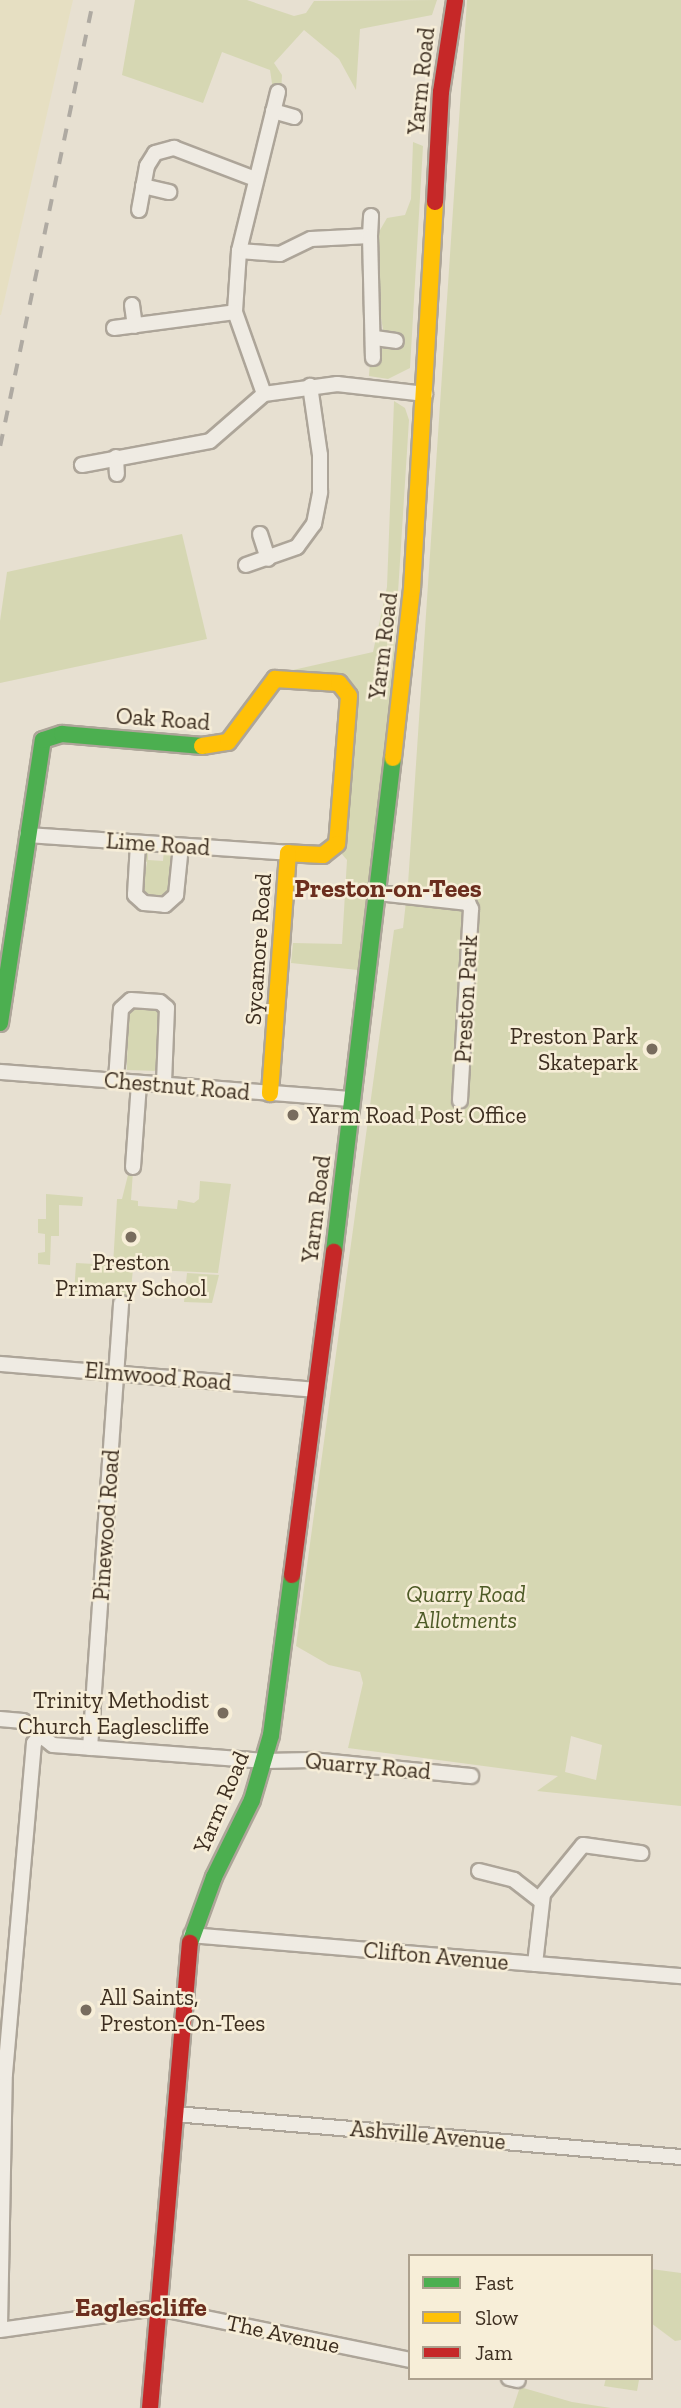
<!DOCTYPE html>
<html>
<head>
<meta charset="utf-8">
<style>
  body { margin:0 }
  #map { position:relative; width:681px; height:2408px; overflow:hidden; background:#e7e0d1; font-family:"Zilla Slab",serif }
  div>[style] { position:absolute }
  .farmland>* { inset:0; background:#e6dfc2 }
  .green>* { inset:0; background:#d6d7b3; transform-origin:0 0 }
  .roads { filter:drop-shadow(2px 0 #ada599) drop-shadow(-2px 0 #ada599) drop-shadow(0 2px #ada599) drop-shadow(0 -2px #ada599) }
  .street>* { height:14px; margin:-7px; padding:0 7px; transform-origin:7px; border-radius:7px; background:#efebe3 }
  .fast>* { height:16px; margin:-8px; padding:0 8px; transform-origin:8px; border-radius:8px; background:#4caf50 }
  .slow>* { height:16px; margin:-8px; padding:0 8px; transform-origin:8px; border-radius:8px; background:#ffc107 }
  .jam>* { height:16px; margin:-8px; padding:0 8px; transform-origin:8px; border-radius:8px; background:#c62828 }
  .rail>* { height:3.5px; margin-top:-1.75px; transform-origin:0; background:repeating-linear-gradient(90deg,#afaaa2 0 12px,transparent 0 24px) }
  .dots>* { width:19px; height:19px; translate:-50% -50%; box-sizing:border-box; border:4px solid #f7eed8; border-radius:50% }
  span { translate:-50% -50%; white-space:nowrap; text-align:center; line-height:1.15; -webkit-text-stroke:5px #f7eed8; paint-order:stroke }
  .street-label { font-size:23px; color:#3d2e20 }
  .poi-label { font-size:23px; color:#3d2e20 }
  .right { translate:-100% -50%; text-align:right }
  .left { translate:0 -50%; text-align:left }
  .park-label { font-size:23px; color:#4d5a26; font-style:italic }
  .quarter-label { font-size:26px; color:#6b2e1e; font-weight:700 }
  .legend { position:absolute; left:408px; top:2254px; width:245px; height:126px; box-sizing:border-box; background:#f7eed8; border:2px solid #ada18e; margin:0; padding:9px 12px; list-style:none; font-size:21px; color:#3d2e20 }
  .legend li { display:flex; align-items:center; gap:14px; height:35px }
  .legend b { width:35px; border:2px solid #ada18e }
</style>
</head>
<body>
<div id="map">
  <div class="farmland">
    <i style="clip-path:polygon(0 0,73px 0,1px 315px,0 315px)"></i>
  </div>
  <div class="green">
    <i style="clip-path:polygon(135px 0,247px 0,294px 16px,306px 13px,314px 1px,437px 0,432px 15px,360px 29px,356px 90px,339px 59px,304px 30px,274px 63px,282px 75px,281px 93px,273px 90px,270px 70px,222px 52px,203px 103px,122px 75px)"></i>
    <i style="clip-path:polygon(evenodd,467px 0,681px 0,681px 1806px,537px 1791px,558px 1776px,348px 1748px,363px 1683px,360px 1672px,329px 1665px,296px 1646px,394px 930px,403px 928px,408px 884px,467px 0,571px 1736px,602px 1745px,596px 1780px,565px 1772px,571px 1736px)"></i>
    <i style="clip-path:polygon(413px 142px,423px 146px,410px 368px,388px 379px,369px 376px,370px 361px,379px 362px,380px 350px,386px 346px,373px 273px,376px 237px,387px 218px,405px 215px,411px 199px)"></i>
    <i style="clip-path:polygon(394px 401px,405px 408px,409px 420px,393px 671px,358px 970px,291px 963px,293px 943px,342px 944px,347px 860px,341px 853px,347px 835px,351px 794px,347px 789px,359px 700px,353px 684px,343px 676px,284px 672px,373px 652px,387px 587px)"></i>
    <i style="clip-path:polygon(182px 534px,207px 639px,0 683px,0 621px,7px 572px)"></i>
    <i style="clip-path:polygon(148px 849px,148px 860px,163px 861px,164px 850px,173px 852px,177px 861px,171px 865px,170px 892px,164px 897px,142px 893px,147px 862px,141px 859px)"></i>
    <i style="left:129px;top:1006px;width:31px;height:64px;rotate:2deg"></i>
    <i style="clip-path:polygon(129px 1171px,133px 1171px,131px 1200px,138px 1201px,138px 1206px,177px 1209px,178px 1200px,194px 1203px,199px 1199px,200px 1181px,231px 1184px,218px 1273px,133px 1269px,130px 1299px,74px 1294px,76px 1263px,113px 1265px,117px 1199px,122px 1199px)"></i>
    <i style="clip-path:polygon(46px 1194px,83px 1197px,82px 1206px,59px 1205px,59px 1236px,51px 1236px,50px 1265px,38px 1264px,38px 1253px,45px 1252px,45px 1234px,38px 1233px,38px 1219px,46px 1219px)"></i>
    <i style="clip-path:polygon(187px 1273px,219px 1275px,212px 1303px,184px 1302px)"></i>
    <i style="clip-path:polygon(651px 2269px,681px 2273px,681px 2340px,675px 2341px,651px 2323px)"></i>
    <i style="clip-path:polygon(606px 2378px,639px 2380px,637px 2391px,604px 2386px)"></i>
    <i style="clip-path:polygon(520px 2387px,572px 2402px,611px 2408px,513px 2408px)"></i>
  </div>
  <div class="roads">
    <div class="street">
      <i style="left:278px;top:92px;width:164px;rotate:103.8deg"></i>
      <i style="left:239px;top:251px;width:61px;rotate:93.8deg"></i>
      <i style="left:235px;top:312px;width:87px;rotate:70.5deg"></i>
      <i style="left:264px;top:394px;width:74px;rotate:-7.8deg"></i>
      <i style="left:337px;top:384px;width:89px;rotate:6.5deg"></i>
      <i style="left:273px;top:111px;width:22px;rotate:16deg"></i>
      <i style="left:143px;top:186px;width:27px;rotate:13deg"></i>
      <i style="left:139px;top:210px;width:45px;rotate:-79.7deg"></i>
      <i style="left:147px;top:166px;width:15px;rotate:-58deg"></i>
      <i style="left:155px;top:153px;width:20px;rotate:-15deg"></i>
      <i style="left:174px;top:148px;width:87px;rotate:20.9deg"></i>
      <i style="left:370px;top:236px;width:20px;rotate:-87deg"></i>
      <i style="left:239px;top:251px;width:41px;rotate:4.2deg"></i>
      <i style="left:280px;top:254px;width:34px;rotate:-26deg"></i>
      <i style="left:311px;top:239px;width:59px;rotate:-2.9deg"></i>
      <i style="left:370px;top:236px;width:122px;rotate:88.6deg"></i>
      <i style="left:132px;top:305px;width:21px;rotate:82deg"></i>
      <i style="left:114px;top:328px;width:122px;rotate:-7.5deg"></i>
      <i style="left:375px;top:338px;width:21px;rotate:8deg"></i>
      <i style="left:116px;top:457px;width:17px;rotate:87deg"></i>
      <i style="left:82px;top:465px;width:130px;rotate:-10.6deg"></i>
      <i style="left:210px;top:441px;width:72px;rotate:-41deg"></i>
      <i style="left:260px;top:534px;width:26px;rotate:72deg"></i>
      <i style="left:246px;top:565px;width:54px;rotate:-19.4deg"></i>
      <i style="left:297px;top:547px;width:29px;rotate:-54deg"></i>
      <i style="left:314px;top:524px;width:33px;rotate:-79deg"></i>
      <i style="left:320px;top:492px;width:37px;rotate:-90deg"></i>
      <i style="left:320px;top:455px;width:70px;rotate:-98.2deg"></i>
      <i style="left:27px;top:835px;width:262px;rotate:3.9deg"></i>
      <i style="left:138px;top:844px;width:51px;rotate:93.4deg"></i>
      <i style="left:135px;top:895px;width:12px;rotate:42deg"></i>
      <i style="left:144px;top:903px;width:21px;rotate:5deg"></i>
      <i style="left:165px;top:905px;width:15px;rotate:-42deg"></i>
      <i style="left:176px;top:895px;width:49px;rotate:-84.2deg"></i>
      <i style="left:378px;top:893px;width:91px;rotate:6.3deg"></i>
      <i style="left:468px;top:903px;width:7px;rotate:63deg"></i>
      <i style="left:471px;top:909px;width:192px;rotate:93.3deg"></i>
      <i style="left:0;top:1072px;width:354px;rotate:4.4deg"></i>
      <i style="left:116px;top:1080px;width:71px;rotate:-86deg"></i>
      <i style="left:121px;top:1009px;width:13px;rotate:-42deg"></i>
      <i style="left:131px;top:1000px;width:29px;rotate:4deg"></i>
      <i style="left:160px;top:1002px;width:9px;rotate:41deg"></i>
      <i style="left:167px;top:1008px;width:76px;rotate:92.3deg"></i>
      <i style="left:133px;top:1167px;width:84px;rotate:-85.9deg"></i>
      <i style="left:0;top:1364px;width:317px;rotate:4.7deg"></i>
      <i style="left:0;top:1719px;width:23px;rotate:5deg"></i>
      <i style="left:23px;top:1721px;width:38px;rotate:39deg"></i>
      <i style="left:53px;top:1745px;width:213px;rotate:4.3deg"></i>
      <i style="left:265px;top:1761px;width:46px;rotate:-1.2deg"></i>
      <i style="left:311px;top:1760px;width:161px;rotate:5.7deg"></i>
      <i style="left:90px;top:1748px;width:446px;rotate:-86deg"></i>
      <i style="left:479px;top:1871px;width:36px;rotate:14deg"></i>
      <i style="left:514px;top:1880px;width:33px;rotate:38deg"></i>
      <i style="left:191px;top:1935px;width:492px;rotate:4.8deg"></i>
      <i style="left:535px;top:1964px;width:70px;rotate:-83.5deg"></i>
      <i style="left:543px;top:1894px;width:63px;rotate:-50.8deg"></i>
      <i style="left:583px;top:1845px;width:59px;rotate:7.9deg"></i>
      <i style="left:175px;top:2114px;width:508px;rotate:4.86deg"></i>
      <i style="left:0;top:2326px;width:252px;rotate:-88.9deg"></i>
      <i style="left:5px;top:2074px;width:332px;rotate:-85deg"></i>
      <i style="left:34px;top:1743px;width:9px;rotate:-49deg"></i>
      <i style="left:0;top:2330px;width:159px;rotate:-8deg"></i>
      <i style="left:157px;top:2308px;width:258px;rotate:11.6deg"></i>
      <i style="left:509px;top:2378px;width:9px;rotate:13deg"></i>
    </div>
    <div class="fast">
      <i style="left:0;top:1023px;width:286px;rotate:-81.4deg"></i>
      <i style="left:43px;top:740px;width:20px;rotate:-18deg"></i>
      <i style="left:62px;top:734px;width:141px;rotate:4.9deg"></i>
      <i style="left:334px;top:1252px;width:498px;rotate:-83.2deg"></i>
      <i style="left:190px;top:1943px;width:70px;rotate:-70deg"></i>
      <i style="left:214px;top:1877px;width:86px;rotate:-63.7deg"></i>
      <i style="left:252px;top:1800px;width:68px;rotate:-73.7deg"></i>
      <i style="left:271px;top:1735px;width:161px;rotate:-82.5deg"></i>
    </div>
    <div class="slow">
      <i style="left:202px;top:746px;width:26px;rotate:-9deg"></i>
      <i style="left:228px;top:742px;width:79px;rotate:-53.3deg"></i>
      <i style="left:275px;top:679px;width:64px;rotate:3.6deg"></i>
      <i style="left:339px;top:683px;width:16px;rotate:52deg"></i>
      <i style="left:349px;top:696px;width:148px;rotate:94.6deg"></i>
      <i style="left:337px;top:844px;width:18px;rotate:142deg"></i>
      <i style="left:323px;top:855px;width:35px;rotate:-177deg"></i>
      <i style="left:288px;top:853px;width:241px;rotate:94.3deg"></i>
      <i style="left:393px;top:758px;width:170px;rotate:-83.6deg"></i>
      <i style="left:412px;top:589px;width:388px;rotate:-86.6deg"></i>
    </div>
    <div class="jam">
      <i style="left:435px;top:202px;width:110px;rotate:-86.9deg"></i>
      <i style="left:441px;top:92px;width:93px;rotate:-81.3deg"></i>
      <i style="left:292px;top:1575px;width:326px;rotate:-82.6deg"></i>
      <i style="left:150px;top:2408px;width:467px;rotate:-85.1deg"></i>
    </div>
  </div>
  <div class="rail">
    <i style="left:0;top:446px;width:456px;rotate:-78.2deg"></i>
  </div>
  <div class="dots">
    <i style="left:652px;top:1049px;background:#786c5e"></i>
    <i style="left:293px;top:1115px;background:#786c5e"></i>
    <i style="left:131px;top:1237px;background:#786c5e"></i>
    <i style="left:223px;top:1713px;background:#786c5e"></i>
    <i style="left:86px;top:2010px;background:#786c5e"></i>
  </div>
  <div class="street-label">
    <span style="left:421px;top:81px;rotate:-84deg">Yarm Road</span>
    <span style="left:383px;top:646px;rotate:-83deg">Yarm Road</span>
    <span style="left:163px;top:719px;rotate:4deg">Oak Road</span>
    <span style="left:158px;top:844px;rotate:4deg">Lime Road</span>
    <span style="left:258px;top:949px;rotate:-86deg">Sycamore Road</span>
    <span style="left:466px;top:999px;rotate:-87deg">Preston Park</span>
    <span style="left:177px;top:1086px;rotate:5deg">Chestnut Road</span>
    <span style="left:316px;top:1209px;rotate:-83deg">Yarm Road</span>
    <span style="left:158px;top:1376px;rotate:5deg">Elmwood Road</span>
    <span style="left:106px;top:1525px;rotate:-86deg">Pinewood Road</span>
    <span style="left:368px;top:1766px;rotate:5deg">Quarry Road</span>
    <span style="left:221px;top:1802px;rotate:-67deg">Yarm Road</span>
    <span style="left:436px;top:1956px;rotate:5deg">Clifton Avenue</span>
    <span style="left:428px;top:2135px;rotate:5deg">Ashville Avenue</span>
    <span style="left:283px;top:2334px;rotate:12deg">The Avenue</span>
  </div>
  <div class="poi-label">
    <span class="right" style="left:638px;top:1049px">Preston Park<br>Skatepark</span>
    <span class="left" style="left:307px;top:1115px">Yarm Road Post Office</span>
    <span style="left:131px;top:1275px">Preston<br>Primary School</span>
    <span class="right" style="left:209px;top:1713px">Trinity Methodist<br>Church Eaglescliffe</span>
    <span class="left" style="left:100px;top:2010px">All Saints,<br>Preston-On-Tees</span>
  </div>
  <div class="park-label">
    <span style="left:466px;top:1607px">Quarry Road<br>Allotments</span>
  </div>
  <div class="quarter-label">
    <span style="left:388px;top:889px">Preston-on-Tees</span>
    <span style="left:141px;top:2308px">Eaglescliffe</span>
  </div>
  <ul class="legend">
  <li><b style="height:9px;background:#4caf50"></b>Fast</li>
  <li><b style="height:9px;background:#ffc107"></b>Slow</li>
  <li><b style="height:9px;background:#c62828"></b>Jam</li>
  </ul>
</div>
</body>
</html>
